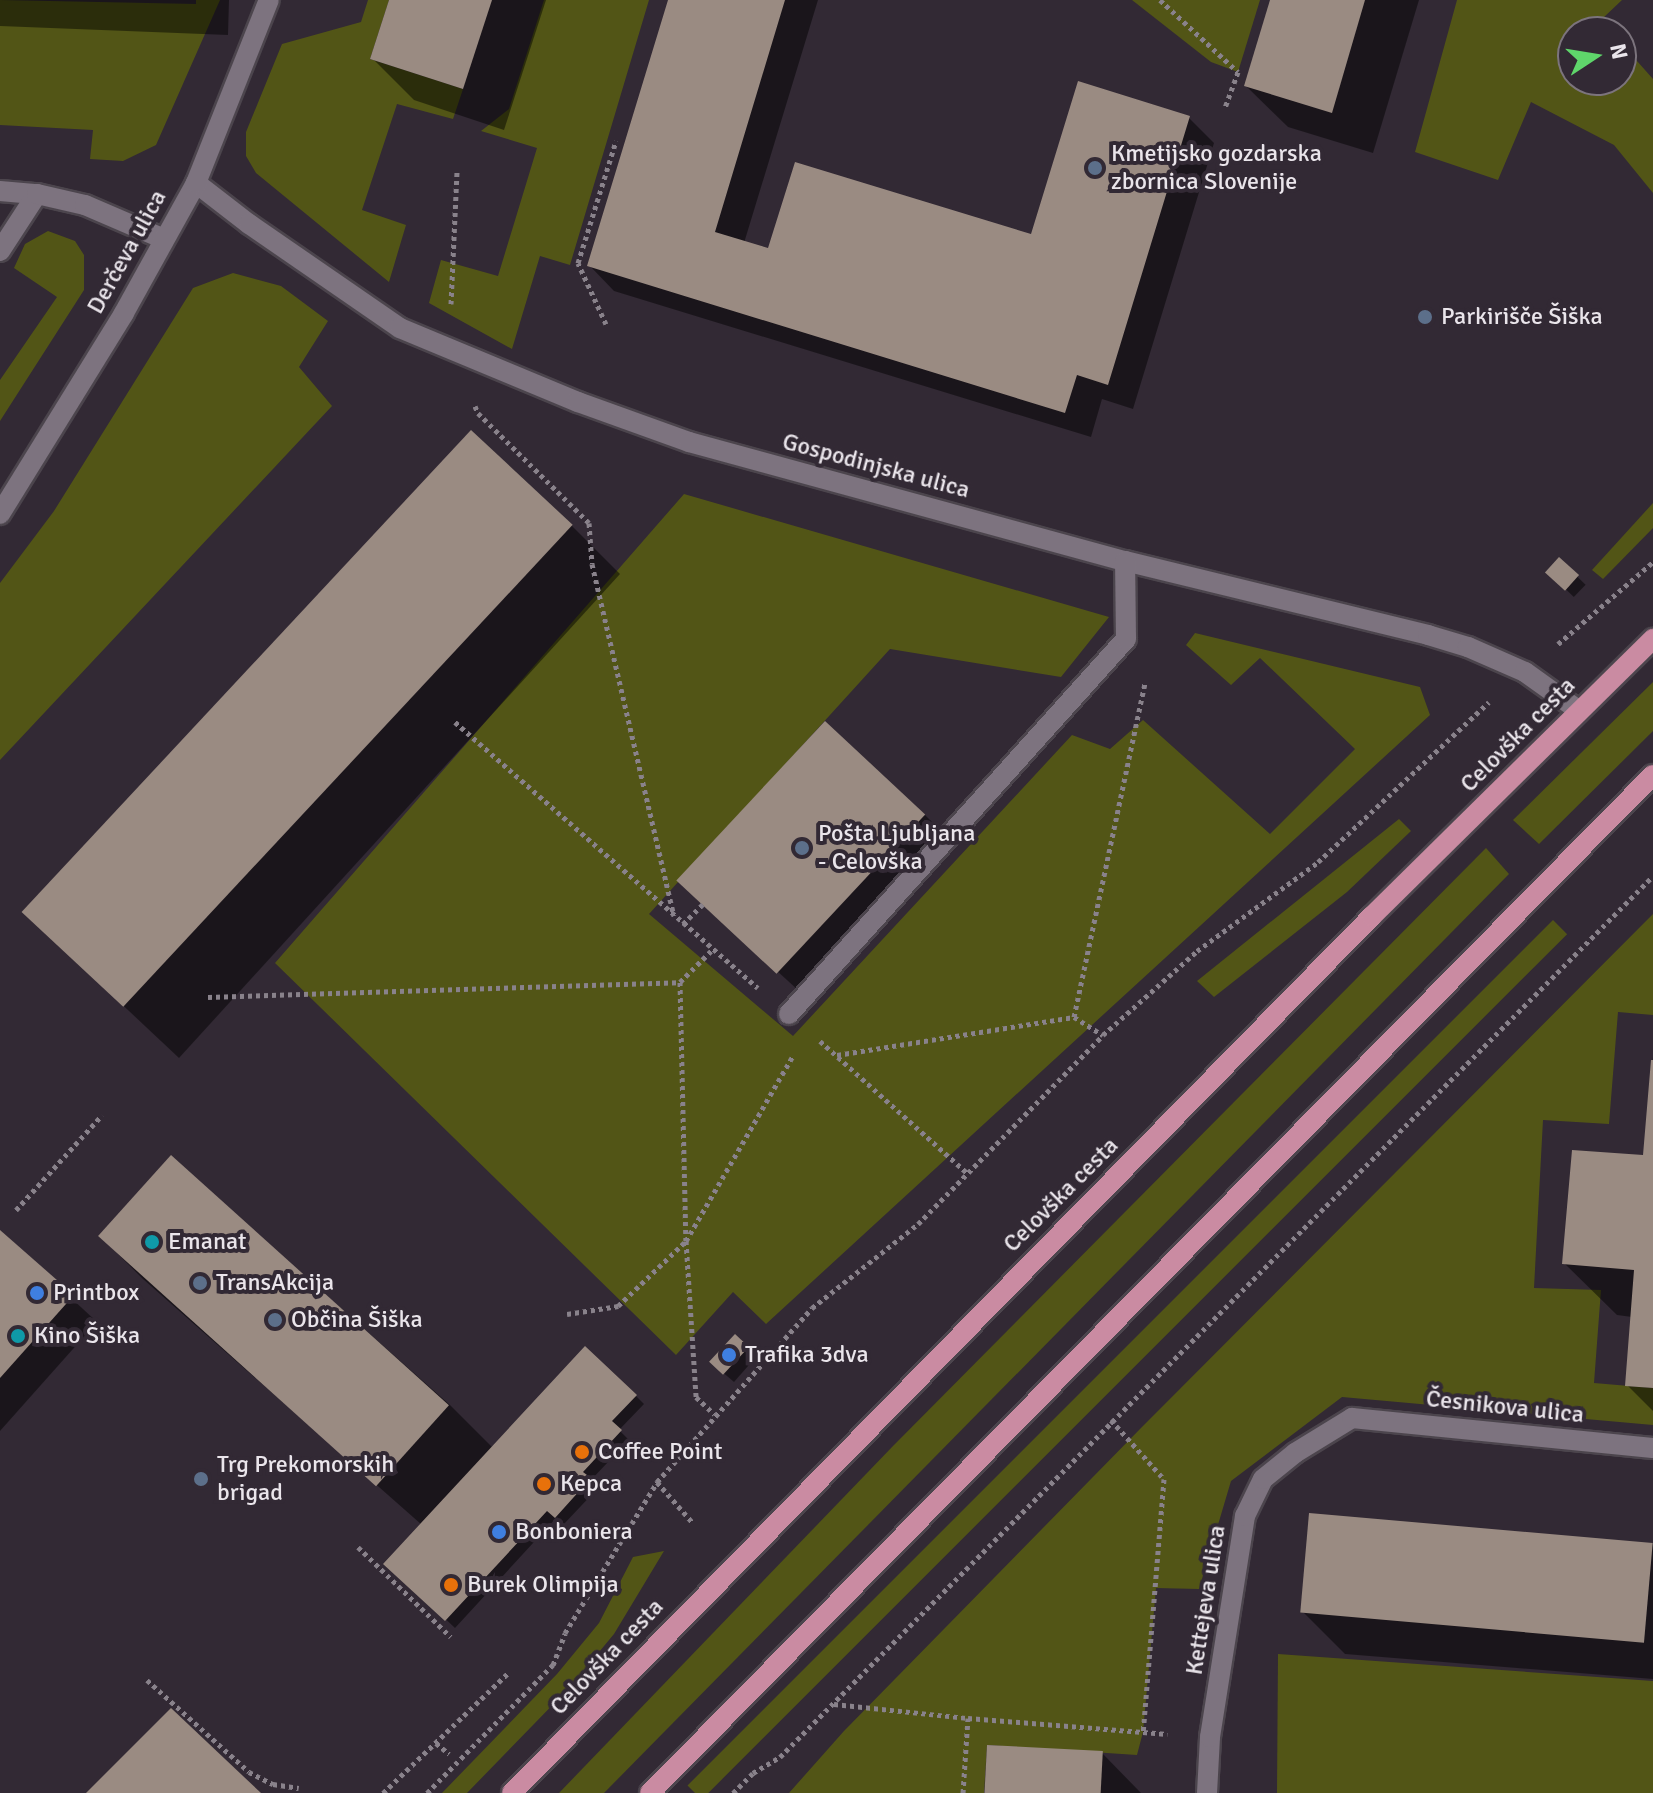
<!DOCTYPE html>
<html>
<head>
<meta charset="utf-8">
<style>
  body { margin:0 }
  #map { position:relative; width:1653px; height:1793px; overflow:hidden; background:#322934; font-family:Signika,sans-serif }
  div>[style] { position:absolute }
  .green>* { inset:0; background:#525516; transform-origin:0 0 }
  .shadow>* { inset:0; background:#0007; transform-origin:0 0 }
  .building>* { inset:0; background:#9a8b82; transform-origin:0 0 }
  .path>* { height:5px; margin-top:-2.5px; transform-origin:0; background:repeating-linear-gradient(90deg,#89828b 0 4px,transparent 0 8px) }
  .roads { filter:drop-shadow(2px 0 #4c454d) drop-shadow(-2px 0 #4c454d) drop-shadow(0 2px #4c454d) drop-shadow(0 -2px #4c454d) }
  .minor>* { height:20px; margin:-10px; padding:0 10px; transform-origin:10px; border-radius:10px; background:#7d737f }
  .major>* { height:20px; margin:-10px; padding:0 10px; transform-origin:10px; border-radius:10px; background:#ca8ba2 }
  .dots>* { width:22px; height:22px; translate:-50% -50%; box-sizing:border-box; border:4px solid #322934; border-radius:50% }
  span { translate:-50% -50%; white-space:nowrap; text-align:center; line-height:1.15; -webkit-text-stroke:8px #322934; paint-order:stroke }
  .poi-label { font-size:24px; color:#eae5eb }
  .left { translate:0 -50%; text-align:left }
  .street-label { font-size:24px; color:#eae5eb }
  .north { position:absolute; left:1557px; top:16px; width:80px; height:80px; box-sizing:border-box; background:#322934; border:2px solid #7c747d; border-radius:50%; rotate:78deg; font-size:22px; font-weight:700; line-height:32px; text-align:center; color:#eae5eb }
  .north::after { content:''; display:block; margin:auto; width:28px; height:36px; background:#5fd56b; clip-path:polygon(50% 0,100% 100%,50% 72%,0 100%) }
</style>
</head>
<body>
<div id="map">
  <div class="green">
    <i style="clip-path:polygon(0 0,196px 4px,196px 0,220px 0,156px 145px,123px 161px,90px 159px,93px 130px,0 125px)"></i>
    <i style="clip-path:polygon(368px 0,389px 0,370px 59px,463px 89px,453px 119px,397px 104px,362px 210px,406px 225px,389px 282px,256px 173px,246px 156px,246px 132px,282px 44px,361px 22px)"></i>
    <i style="clip-path:polygon(544px 0,649px 0,570px 265px,540px 256px,512px 349px,429px 303px,441px 260px,498px 276px,537px 148px,481px 131px,509px 109px)"></i>
    <i style="clip-path:polygon(1132px 0,1260px 0,1238px 72px,1211px 62px)"></i>
    <i style="clip-path:polygon(1457px 0,1622px 0,1602px 19px,1612px 32px,1573px 32px,1573px 80px,1621px 80px,1621px 43px,1653px 79px,1653px 193px,1614px 145px,1531px 102px,1498px 180px,1415px 152px)"></i>
    <i style="clip-path:polygon(48px 231px,75px 241px,84px 255px,84px 290px,0 421px,0 380px,57px 297px,14px 268px,25px 244px)"></i>
    <i style="clip-path:polygon(233px 273px,281px 286px,328px 321px,299px 367px,332px 406px,0 760px,0 583px,54px 511px,193px 288px)"></i>
    <i style="clip-path:polygon(684px 494px,1109px 617px,1061px 677px,890px 649px,649px 914px,793px 1036px,1072px 735px,1110px 749px,1143px 720px,1270px 834px,1355px 749px,1260px 658px,1231px 685px,1186px 645px,1195px 633px,1420px 687px,1430px 715px,766px 1324px,733px 1292px,676px 1355px,275px 963px)"></i>
    <i style="clip-path:polygon(1653px 503px,1653px 528px,1603px 579px,1592px 570px)"></i>
    <i style="clip-path:polygon(1653px 682px,1653px 731px,1539px 844px,1513px 820px)"></i>
    <i style="clip-path:polygon(1399px 819px,1411px 831px,1347px 892px,1214px 997px,1197px 981px)"></i>
    <i style="clip-path:polygon(1486px 848px,1509px 874px,604px 1793px,559px 1793px,893px 1446px)"></i>
    <i style="clip-path:polygon(1653px 914px,1653px 1015px,1618px 1012px,1609px 1124px,1543px 1120px,1534px 1288px,1601px 1290px,1594px 1383px,1653px 1388px,1653px 1425px,1342px 1397px,1231px 1481px,1199px 1589px,1156px 1588px,1143px 1732px,1137px 1755px,987px 1745px,984px 1793px,789px 1793px,844px 1731px,1140px 1429px)"></i>
    <i style="left:1553px;top:920px;width:20px;height:1224px;rotate:45deg"></i>
    <i style="clip-path:polygon(664px 1551px,614px 1634px,570px 1687px,467px 1793px,442px 1793px,557px 1674px,599px 1623px,633px 1557px)"></i>
    <i style="clip-path:polygon(1278px 1654px,1653px 1681px,1653px 1793px,1277px 1793px)"></i>
  </div>
  <div class="shadow">
    <i style="clip-path:polygon(0 0,229px 0,228px 35px,0 26px)"></i>
    <i style="clip-path:polygon(391px 0,546px 0,504px 130px,414px 100px,372px 58px)"></i>
    <i style="clip-path:polygon(670px 0,818px 0,744px 243px,769px 251px,1032px 237px,1189px 118px,1214px 143px,1133px 409px,1102px 399px,1091px 437px,614px 291px,589px 265px)"></i>
    <i style="clip-path:polygon(1272px 0,1419px 0,1373px 153px,1288px 127px,1246px 86px)"></i>
    <i style="clip-path:polygon(571px 525px,620px 574px,179px 1058px,30px 918px)"></i>
    <i style="left:1559px;top:559px;width:37px;height:17px;rotate:44deg"></i>
    <i style="clip-path:polygon(925px 815px,942px 832px,799px 991px,699px 900px)"></i>
    <i style="clip-path:polygon(1653px 1057px,1653px 1411px,1627px 1385px,1632px 1317px,1617px 1315px,1564px 1263px,1645px 1157px)"></i>
    <i style="clip-path:polygon(171px 1158px,450px 1405px,493px 1448px,636px 1396px,644px 1404px,619px 1430px,629px 1440px,590px 1481px,598px 1488px,564px 1524px,557px 1517px,455px 1628px,386px 1563px,422px 1525px,143px 1279px,101px 1237px)"></i>
    <i style="clip-path:polygon(0 1232px,97px 1322px,0 1431px)"></i>
    <i style="clip-path:polygon(735px 1337px,756px 1357px,734px 1382px,720px 1370px)"></i>
    <i style="clip-path:polygon(1653px 1543px,1653px 1679px,1345px 1654px,1303px 1612px)"></i>
    <i style="clip-path:polygon(1102px 1753px,1141px 1793px,986px 1793px)"></i>
  </div>
  <div class="building">
    <i style="clip-path:polygon(389px 0,492px 0,463px 89px,370px 59px)"></i>
    <i style="clip-path:polygon(668px 0,785px 0,715px 232px,768px 248px,795px 162px,1031px 234px,1078px 81px,1190px 116px,1108px 385px,1077px 375px,1065px 413px,587px 266px)"></i>
    <i style="clip-path:polygon(1270px 0,1365px 0,1332px 113px,1244px 86px)"></i>
    <i style="left:471px;top:430px;width:139px;height:659px;rotate:43deg"></i>
    <i style="left:1559px;top:557px;width:27px;height:21px;rotate:42deg"></i>
    <i style="left:825px;top:721px;width:137px;height:218px;rotate:43deg"></i>
    <i style="clip-path:polygon(1651px 1060px,1653px 1060px,1653px 1388px,1625px 1386px,1634px 1270px,1562px 1264px,1572px 1150px,1643px 1155px)"></i>
    <i style="left:171px;top:1155px;width:374px;height:109px;rotate:42deg"></i>
    <i style="clip-path:polygon(0 1230px,74px 1295px,0 1378px)"></i>
    <i style="left:735px;top:1334px;width:19px;height:38px;rotate:43deg"></i>
    <i style="clip-path:polygon(585px 1346px,637px 1395px,612px 1421px,622px 1430px,583px 1472px,591px 1478px,555px 1518px,547px 1511px,445px 1621px,383px 1564px)"></i>
    <i style="left:1309px;top:1513px;width:345px;height:100px;rotate:5deg"></i>
    <i style="clip-path:polygon(171px 1708px,261px 1793px,86px 1793px)"></i>
    <i style="left:987px;top:1745px;width:116px;height:48px;rotate:3deg"></i>
  </div>
  <div class="path">
    <i style="left:1160px;top:0;width:106px;rotate:42.7deg"></i>
    <i style="left:1238px;top:72px;width:38px;rotate:110deg"></i>
    <i style="left:451px;top:304px;width:134px;rotate:-87.4deg"></i>
    <i style="left:606px;top:324px;width:67px;rotate:-114.7deg"></i>
    <i style="left:578px;top:263px;width:128px;rotate:-72.7deg"></i>
    <i style="left:475px;top:406px;width:8px;rotate:67deg"></i>
    <i style="left:478px;top:413px;width:156px;rotate:44.7deg"></i>
    <i style="left:589px;top:523px;width:41px;rotate:85.8deg"></i>
    <i style="left:592px;top:564px;width:361px;rotate:76.9deg"></i>
    <i style="left:1558px;top:644px;width:125px;rotate:-40.8deg"></i>
    <i style="left:455px;top:722px;width:403px;rotate:41.3deg"></i>
    <i style="left:683px;top:924px;width:28px;rotate:-45deg"></i>
    <i style="left:680px;top:982px;width:259px;rotate:88.7deg"></i>
    <i style="left:686px;top:1241px;width:156px;rotate:86.3deg"></i>
    <i style="left:696px;top:1397px;width:25px;rotate:43deg"></i>
    <i style="left:208px;top:997px;width:472px;rotate:-1.8deg"></i>
    <i style="left:680px;top:982px;width:44px;rotate:-45deg"></i>
    <i style="left:1074px;top:1017px;width:34px;rotate:32deg"></i>
    <i style="left:820px;top:1041px;width:199px;rotate:41.9deg"></i>
    <i style="left:837px;top:1055px;width:240px;rotate:-9.1deg"></i>
    <i style="left:1074px;top:1017px;width:341px;rotate:-78deg"></i>
    <i style="left:16px;top:1210px;width:128px;rotate:-47.8deg"></i>
    <i style="left:567px;top:1314px;width:52px;rotate:-8.9deg"></i>
    <i style="left:618px;top:1306px;width:94px;rotate:-43.7deg"></i>
    <i style="left:686px;top:1241px;width:214px;rotate:-60deg"></i>
    <i style="left:1111px;top:1420px;width:79px;rotate:48.1deg"></i>
    <i style="left:1164px;top:1479px;width:254px;rotate:94.7deg"></i>
    <i style="left:657px;top:1482px;width:55px;rotate:48.7deg"></i>
    <i style="left:358px;top:1547px;width:129px;rotate:44.1deg"></i>
    <i style="left:147px;top:1680px;width:137px;rotate:42deg"></i>
    <i style="left:249px;top:1772px;width:27px;rotate:27deg"></i>
    <i style="left:273px;top:1784px;width:26px;rotate:9deg"></i>
    <i style="left:834px;top:1704px;width:135px;rotate:6deg"></i>
    <i style="left:436px;top:1743px;width:17px;rotate:40deg"></i>
    <i style="left:383px;top:1793px;width:175px;rotate:-43.8deg"></i>
    <i style="left:427px;top:1793px;width:180px;rotate:-45.5deg"></i>
    <i style="left:553px;top:1665px;width:34px;rotate:-69deg"></i>
    <i style="left:565px;top:1633px;width:177px;rotate:-58.6deg"></i>
    <i style="left:657px;top:1482px;width:233px;rotate:-48.3deg"></i>
    <i style="left:812px;top:1308px;width:135px;rotate:-38.4deg"></i>
    <i style="left:918px;top:1224px;width:264px;rotate:-45.6deg"></i>
    <i style="left:1103px;top:1035px;width:126px;rotate:-41.8deg"></i>
    <i style="left:1197px;top:951px;width:150px;rotate:-36.3deg"></i>
    <i style="left:1318px;top:862px;width:234px;rotate:-43.1deg"></i>
    <i style="left:733px;top:1793px;width:28px;rotate:-45deg"></i>
    <i style="left:753px;top:1773px;width:31px;rotate:-31deg"></i>
    <i style="left:780px;top:1757px;width:1240px;rotate:-45.26deg"></i>
    <i style="left:963px;top:1793px;width:75px;rotate:-86.2deg"></i>
    <i style="left:968px;top:1718px;width:200px;rotate:4.6deg"></i>
  </div>
  <div class="roads">
    <div class="minor">
      <i style="left:196px;top:183px;width:67px;rotate:37.7deg"></i>
      <i style="left:249px;top:224px;width:183px;rotate:34.6deg"></i>
      <i style="left:400px;top:328px;width:193px;rotate:22.6deg"></i>
      <i style="left:578px;top:402px;width:118px;rotate:19.8deg"></i>
      <i style="left:689px;top:442px;width:452px;rotate:15.3deg"></i>
      <i style="left:1125px;top:561px;width:312px;rotate:13.7deg"></i>
      <i style="left:1428px;top:635px;width:42px;rotate:16.7deg"></i>
      <i style="left:1468px;top:647px;width:62px;rotate:23.7deg"></i>
      <i style="left:1525px;top:672px;width:65px;rotate:35.6deg"></i>
      <i style="left:0;top:191px;width:37px;rotate:5deg"></i>
      <i style="left:0;top:251px;width:68px;rotate:-57deg"></i>
      <i style="left:37px;top:194px;width:49px;rotate:12.9deg"></i>
      <i style="left:85px;top:205px;width:86px;rotate:23.3deg"></i>
      <i style="left:0;top:514px;width:236px;rotate:-58.3deg"></i>
      <i style="left:124px;top:313px;width:149px;rotate:-61deg"></i>
      <i style="left:196px;top:183px;width:197px;rotate:-68.3deg"></i>
      <i style="left:789px;top:1014px;width:504px;rotate:-48.06deg"></i>
      <i style="left:1126px;top:639px;width:78px;rotate:-90.7deg"></i>
      <i style="left:1207px;top:1793px;width:56px;rotate:-86.9deg"></i>
      <i style="left:1210px;top:1737px;width:224px;rotate:-81deg"></i>
      <i style="left:1245px;top:1516px;width:41px;rotate:-64.1deg"></i>
      <i style="left:1263px;top:1479px;width:41px;rotate:-39.1deg"></i>
      <i style="left:1295px;top:1453px;width:67px;rotate:-31.6deg"></i>
      <i style="left:1352px;top:1418px;width:302px;rotate:5.7deg"></i>
    </div>
    <div class="major">
      <i style="left:512px;top:1793px;width:1228px;rotate:-45.56deg"></i>
      <i style="left:1372px;top:916px;width:395px;rotate:-44.6deg"></i>
      <i style="left:650px;top:1793px;width:1429px;rotate:-45.43deg"></i>
    </div>
  </div>
  <div class="dots">
    <i style="left:1095px;top:168px;background:#5c6f8a"></i>
    <i style="left:1425px;top:317px;background:#5c6f8a"></i>
    <i style="left:802px;top:848px;background:#5c6f8a"></i>
    <i style="left:152px;top:1242px;background:#0f9aa8"></i>
    <i style="left:200px;top:1283px;background:#5c6f8a"></i>
    <i style="left:37px;top:1293px;background:#3f7fe0"></i>
    <i style="left:275px;top:1320px;background:#5c6f8a"></i>
    <i style="left:18px;top:1336px;background:#0f9aa8"></i>
    <i style="left:729px;top:1355px;background:#3f7fe0"></i>
    <i style="left:582px;top:1452px;background:#e8710a"></i>
    <i style="left:201px;top:1479px;background:#5c6f8a"></i>
    <i style="left:544px;top:1484px;background:#e8710a"></i>
    <i style="left:499px;top:1532px;background:#3f7fe0"></i>
    <i style="left:451px;top:1585px;background:#e8710a"></i>
  </div>
  <div class="poi-label">
    <span class="left" style="left:1111px;top:168px">Kmetijsko gozdarska<br>zbornica Slovenije</span>
    <span class="left" style="left:1441px;top:317px">Parkirišče Šiška</span>
    <span class="left" style="left:818px;top:848px">Pošta Ljubljana<br>- Celovška</span>
    <span class="left" style="left:168px;top:1242px">Emanat</span>
    <span class="left" style="left:216px;top:1283px">TransAkcija</span>
    <span class="left" style="left:53px;top:1293px">Printbox</span>
    <span class="left" style="left:291px;top:1320px">Občina Šiška</span>
    <span class="left" style="left:34px;top:1336px">Kino Šiška</span>
    <span class="left" style="left:745px;top:1355px">Trafika 3dva</span>
    <span class="left" style="left:598px;top:1452px">Coffee Point</span>
    <span class="left" style="left:217px;top:1479px">Trg Prekomorskih<br>brigad</span>
    <span class="left" style="left:560px;top:1484px">Kepca</span>
    <span class="left" style="left:515px;top:1532px">Bonboniera</span>
    <span class="left" style="left:467px;top:1585px">Burek Olimpija</span>
  </div>
  <div class="street-label">
    <span style="left:127px;top:252px;rotate:-61deg">Derčeva ulica</span>
    <span style="left:876px;top:466px;rotate:15deg">Gospodinjska ulica</span>
    <span style="left:1518px;top:735px;rotate:-45deg">Celovška cesta</span>
    <span style="left:1061px;top:1195px;rotate:-45deg">Celovška cesta</span>
    <span style="left:1505px;top:1407px;rotate:6deg">Česnikova ulica</span>
    <span style="left:1206px;top:1600px;rotate:-81deg">Kettejeva ulica</span>
    <span style="left:607px;top:1657px;rotate:-46deg">Celovška cesta</span>
  </div>
  <div class="north">N</div>
</div>
</body>
</html>
